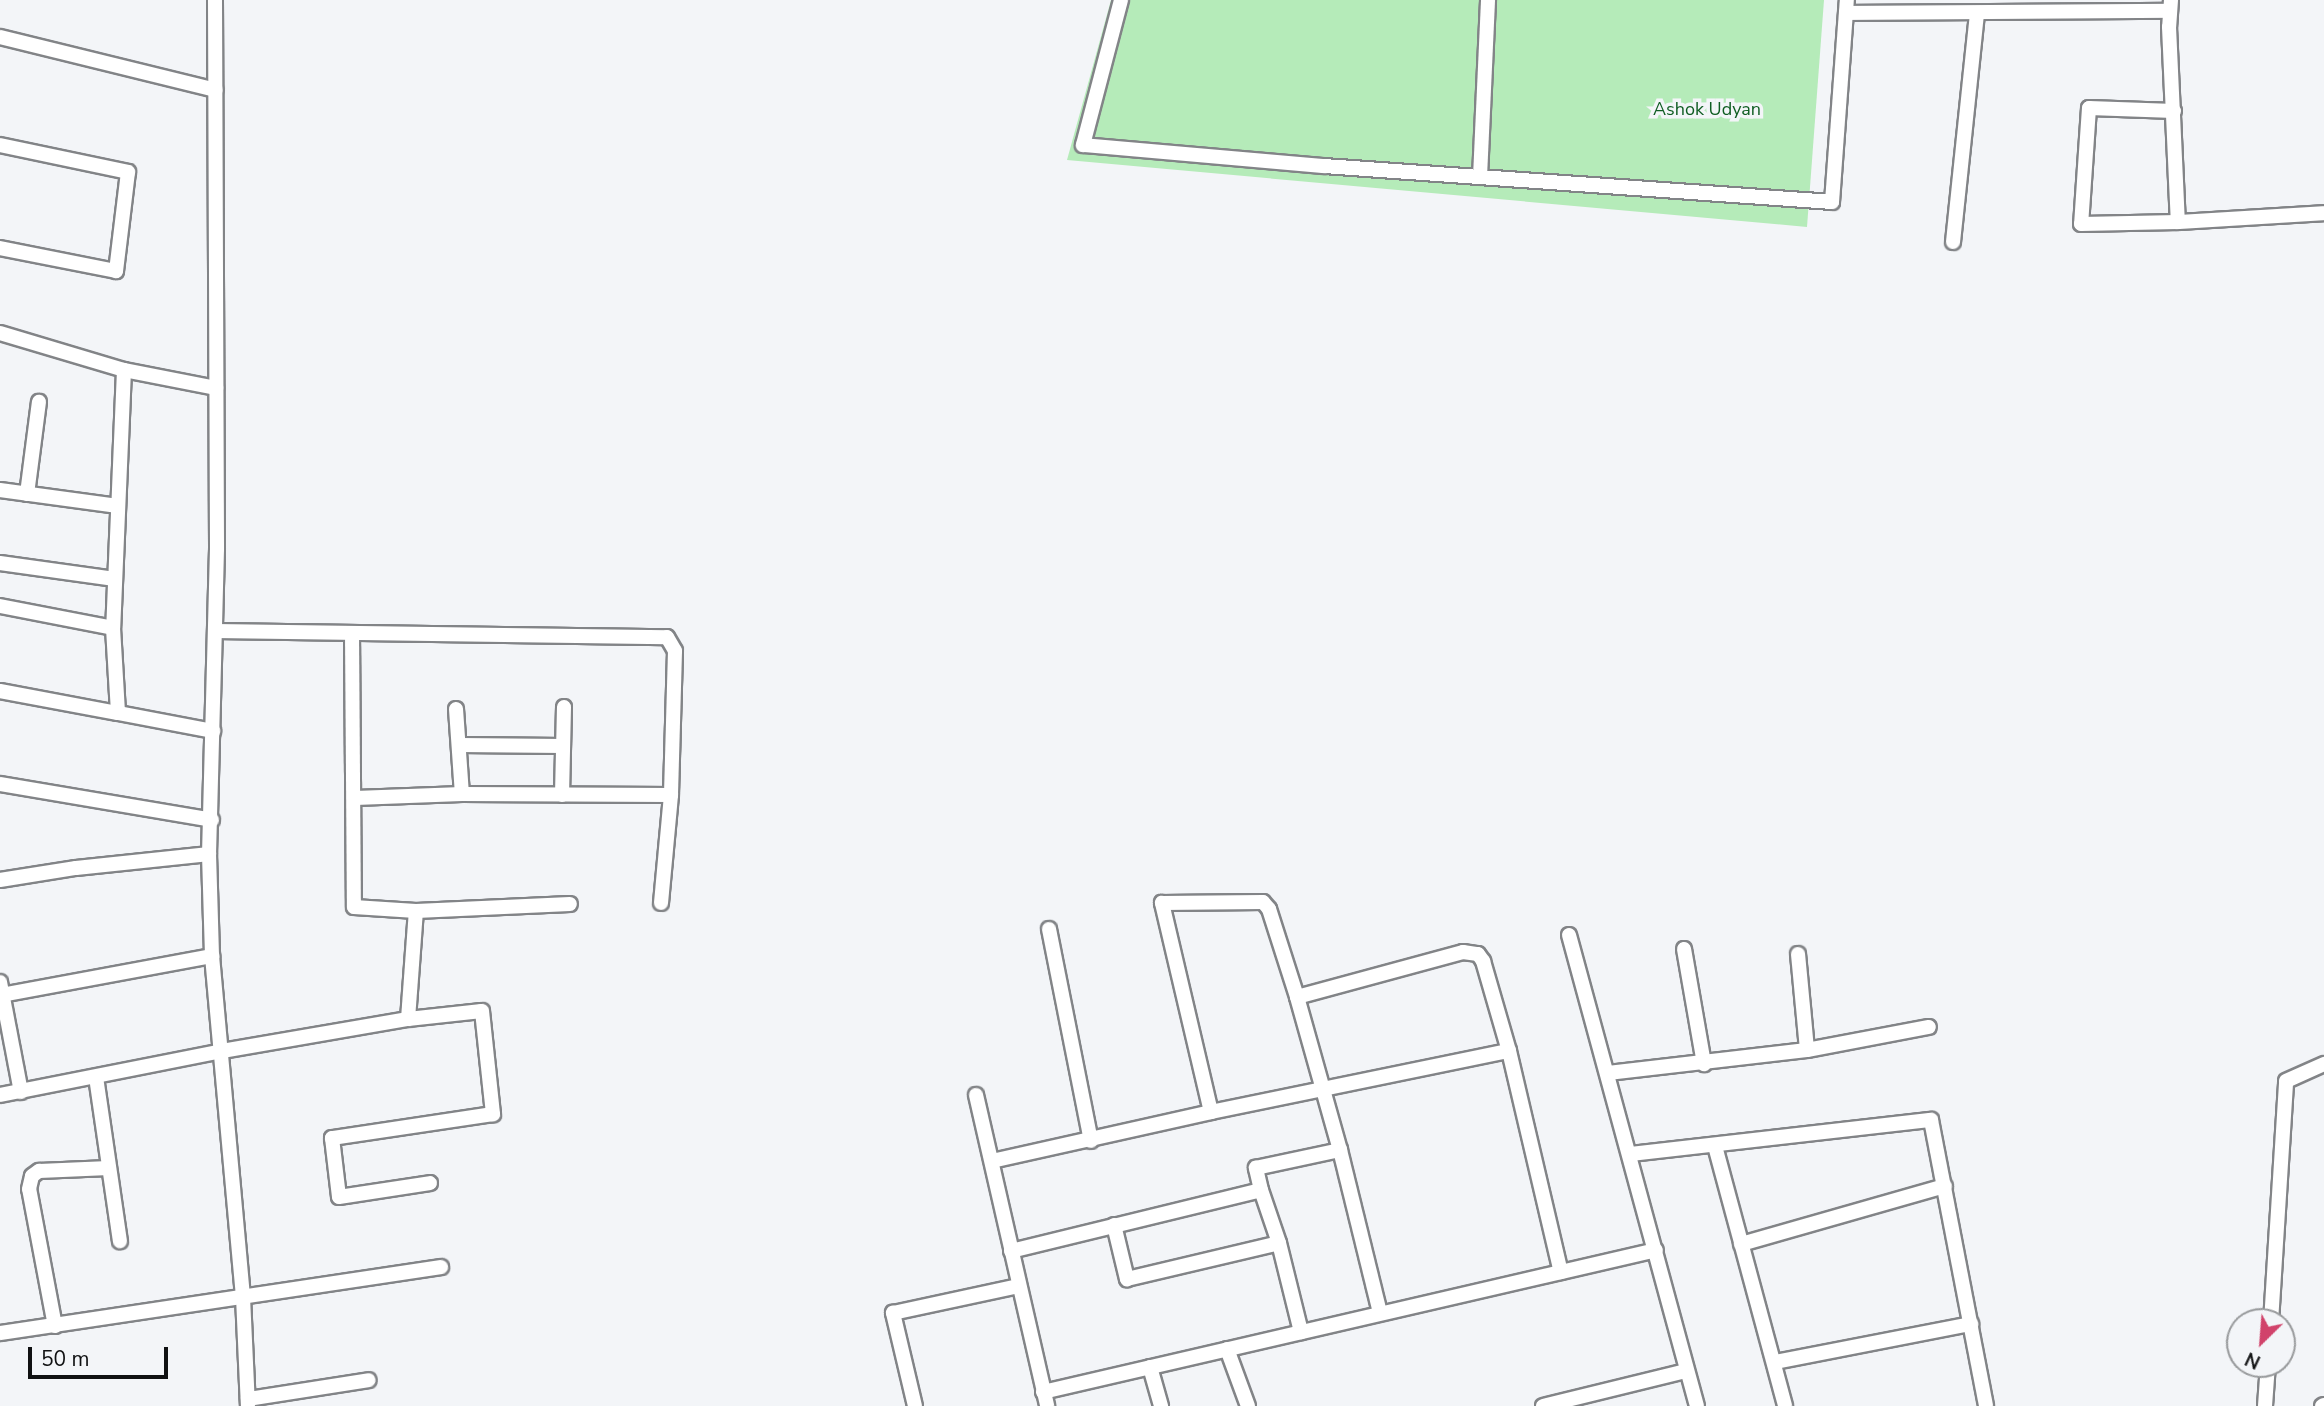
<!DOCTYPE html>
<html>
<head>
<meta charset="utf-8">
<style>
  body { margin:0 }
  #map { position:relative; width:2324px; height:1406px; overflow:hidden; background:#f3f5f8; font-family:"Nunito Sans",sans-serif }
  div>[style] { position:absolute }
  .green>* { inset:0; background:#b5ebb9 }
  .roads { filter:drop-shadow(2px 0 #828487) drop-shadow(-2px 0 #828487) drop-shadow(0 2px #828487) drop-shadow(0 -2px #828487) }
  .street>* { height:14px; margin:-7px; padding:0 7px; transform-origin:7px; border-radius:7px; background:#fff }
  span { translate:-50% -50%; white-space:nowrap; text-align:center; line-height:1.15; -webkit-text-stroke:7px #f3f5f8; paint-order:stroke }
  .park-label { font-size:18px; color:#0f5d22 }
  .north { position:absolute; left:2226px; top:1308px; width:70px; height:70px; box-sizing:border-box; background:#f3f5f8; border:2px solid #989a9c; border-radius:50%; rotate:205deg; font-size:19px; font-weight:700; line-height:28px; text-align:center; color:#101112 }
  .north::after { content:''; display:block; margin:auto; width:24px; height:32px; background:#d1436b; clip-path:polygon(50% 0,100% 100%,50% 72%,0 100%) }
  .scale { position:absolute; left:28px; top:1347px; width:140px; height:32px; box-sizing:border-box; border:4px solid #101112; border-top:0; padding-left:9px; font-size:21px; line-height:24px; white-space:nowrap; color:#101112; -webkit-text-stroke:5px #f3f5f8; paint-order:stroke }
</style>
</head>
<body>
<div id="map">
  <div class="green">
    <i style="clip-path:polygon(1111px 0,1824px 0,1807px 227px,1067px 160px)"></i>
  </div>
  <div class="roads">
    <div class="street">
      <i style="left:215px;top:0;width:549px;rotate:89.79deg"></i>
      <i style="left:217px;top:549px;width:305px;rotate:91.5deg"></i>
      <i style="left:209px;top:854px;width:102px;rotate:88.3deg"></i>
      <i style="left:212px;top:956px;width:342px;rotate:84.8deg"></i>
      <i style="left:243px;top:1297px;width:109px;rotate:87.4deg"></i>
      <i style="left:1121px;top:0;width:150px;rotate:104.7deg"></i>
      <i style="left:1083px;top:145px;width:242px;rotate:5deg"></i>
      <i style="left:1324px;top:166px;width:509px;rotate:4.05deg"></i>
      <i style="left:1832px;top:202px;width:203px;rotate:-85.8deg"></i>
      <i style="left:2171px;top:0;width:27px;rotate:94deg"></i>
      <i style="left:2169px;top:27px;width:195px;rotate:87.4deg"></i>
      <i style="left:2178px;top:222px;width:146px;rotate:-3.5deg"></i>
      <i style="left:1846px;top:13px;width:324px;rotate:-0.4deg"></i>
      <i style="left:0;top:37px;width:222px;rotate:13.8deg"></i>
      <i style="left:2174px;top:111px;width:85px;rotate:-178deg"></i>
      <i style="left:2089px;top:108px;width:116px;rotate:93.9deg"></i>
      <i style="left:2081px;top:224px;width:97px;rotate:-1.2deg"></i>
      <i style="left:0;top:145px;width:131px;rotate:11.9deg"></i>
      <i style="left:128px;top:172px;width:100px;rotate:96.9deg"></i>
      <i style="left:116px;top:271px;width:118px;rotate:-168.8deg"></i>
      <i style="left:1480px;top:177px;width:177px;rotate:-87.4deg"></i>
      <i style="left:1953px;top:242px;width:230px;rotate:-84deg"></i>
      <i style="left:0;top:333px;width:129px;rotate:16.6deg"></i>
      <i style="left:124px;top:370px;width:94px;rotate:11.1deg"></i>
      <i style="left:124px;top:370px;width:258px;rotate:92.4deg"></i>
      <i style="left:113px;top:628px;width:85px;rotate:86.6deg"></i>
      <i style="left:118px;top:713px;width:97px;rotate:10.7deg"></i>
      <i style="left:0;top:490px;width:119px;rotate:7.7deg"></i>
      <i style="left:27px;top:494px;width:93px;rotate:-82.6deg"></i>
      <i style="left:0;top:563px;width:116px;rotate:7.9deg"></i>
      <i style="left:0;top:606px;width:115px;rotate:11deg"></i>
      <i style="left:215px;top:631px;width:452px;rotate:0.8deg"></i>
      <i style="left:667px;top:637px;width:16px;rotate:60deg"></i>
      <i style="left:675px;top:651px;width:144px;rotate:91.6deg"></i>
      <i style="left:671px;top:795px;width:209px;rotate:-179.7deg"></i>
      <i style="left:462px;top:794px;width:107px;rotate:177.9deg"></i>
      <i style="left:352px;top:633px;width:274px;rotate:89.6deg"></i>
      <i style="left:354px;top:907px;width:62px;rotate:3.7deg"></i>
      <i style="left:416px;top:911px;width:154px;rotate:-2.6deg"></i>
      <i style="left:0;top:691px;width:120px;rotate:10.6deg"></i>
      <i style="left:456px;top:709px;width:85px;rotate:86deg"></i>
      <i style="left:460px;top:745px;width:103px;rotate:0.6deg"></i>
      <i style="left:0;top:784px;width:215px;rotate:9.6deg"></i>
      <i style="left:562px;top:795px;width:88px;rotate:-88.7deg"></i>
      <i style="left:0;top:880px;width:77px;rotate:-9deg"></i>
      <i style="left:76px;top:868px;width:134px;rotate:-6deg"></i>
      <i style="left:661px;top:903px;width:108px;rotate:-84.7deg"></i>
      <i style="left:1049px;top:929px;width:216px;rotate:78.8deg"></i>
      <i style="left:1569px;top:935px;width:488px;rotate:74.8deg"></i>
      <i style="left:1684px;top:949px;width:117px;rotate:80.1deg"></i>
      <i style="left:1798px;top:954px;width:96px;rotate:84.6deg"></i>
      <i style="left:0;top:982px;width:112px;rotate:79.2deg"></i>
      <i style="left:2px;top:995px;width:214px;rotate:-10.5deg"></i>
      <i style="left:1297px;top:997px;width:172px;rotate:-15.2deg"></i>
      <i style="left:1463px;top:952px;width:15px;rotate:8deg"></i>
      <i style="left:1478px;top:954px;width:9px;rotate:54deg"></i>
      <i style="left:1483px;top:961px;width:94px;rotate:73.9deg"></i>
      <i style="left:1509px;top:1051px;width:227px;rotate:76.8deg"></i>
      <i style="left:408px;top:1019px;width:108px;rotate:-85.8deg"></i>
      <i style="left:1608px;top:1073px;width:200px;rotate:-6.6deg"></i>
      <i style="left:1807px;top:1050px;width:124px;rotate:-10.7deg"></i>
      <i style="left:96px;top:1077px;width:166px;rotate:81.7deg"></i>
      <i style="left:0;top:1095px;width:226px;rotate:-11.2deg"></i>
      <i style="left:222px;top:1051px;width:189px;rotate:-9.8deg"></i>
      <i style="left:408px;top:1019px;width:74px;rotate:-6.2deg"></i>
      <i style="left:482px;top:1011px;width:104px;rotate:83.9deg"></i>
      <i style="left:493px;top:1114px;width:163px;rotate:171.5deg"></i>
      <i style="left:332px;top:1138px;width:59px;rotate:83.2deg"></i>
      <i style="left:339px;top:1197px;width:92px;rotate:-8.7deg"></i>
      <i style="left:976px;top:1095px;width:319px;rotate:77.1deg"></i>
      <i style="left:1211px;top:1112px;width:304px;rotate:-11.6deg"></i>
      <i style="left:1715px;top:1146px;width:269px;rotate:74.9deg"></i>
      <i style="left:1631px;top:1154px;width:302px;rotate:-6.5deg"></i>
      <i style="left:1931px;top:1120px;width:291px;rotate:79.1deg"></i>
      <i style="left:992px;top:1161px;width:224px;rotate:-12.6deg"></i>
      <i style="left:1211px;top:1112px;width:215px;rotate:-103.2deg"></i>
      <i style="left:1162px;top:903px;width:101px;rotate:-0.6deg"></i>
      <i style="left:1263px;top:902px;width:9px;rotate:49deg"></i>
      <i style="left:1269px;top:909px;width:92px;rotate:72.3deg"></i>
      <i style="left:1297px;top:997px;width:159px;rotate:74.3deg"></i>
      <i style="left:1340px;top:1150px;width:168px;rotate:76.2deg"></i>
      <i style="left:1261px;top:1190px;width:23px;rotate:-103deg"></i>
      <i style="left:1256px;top:1168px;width:86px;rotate:-12.1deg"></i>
      <i style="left:1114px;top:1225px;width:56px;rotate:76.5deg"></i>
      <i style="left:1127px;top:1279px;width:156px;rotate:-13.3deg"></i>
      <i style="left:1741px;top:1244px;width:212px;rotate:-15.9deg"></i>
      <i style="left:1011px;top:1251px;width:257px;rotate:-13.7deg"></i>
      <i style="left:1261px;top:1190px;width:56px;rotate:71.2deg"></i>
      <i style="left:1279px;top:1243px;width:92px;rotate:76.1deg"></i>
      <i style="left:2271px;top:1322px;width:241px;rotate:-86.4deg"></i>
      <i style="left:2286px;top:1081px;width:42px;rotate:-24.1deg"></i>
      <i style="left:55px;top:1326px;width:139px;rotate:-100.7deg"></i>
      <i style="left:29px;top:1189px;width:13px;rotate:-77deg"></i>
      <i style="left:32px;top:1176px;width:9px;rotate:-36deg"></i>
      <i style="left:39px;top:1171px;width:70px;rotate:-2.5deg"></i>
      <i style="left:0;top:1333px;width:446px;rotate:-8.5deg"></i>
      <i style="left:1227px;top:1349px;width:61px;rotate:69.8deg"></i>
      <i style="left:1775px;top:1362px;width:200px;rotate:-11deg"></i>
      <i style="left:1150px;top:1367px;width:41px;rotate:74.2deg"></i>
      <i style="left:1043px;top:1392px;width:629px;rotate:-13.04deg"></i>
      <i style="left:248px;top:1399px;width:122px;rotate:-8.9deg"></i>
      <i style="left:915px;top:1406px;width:96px;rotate:-103.3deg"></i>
      <i style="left:893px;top:1313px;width:129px;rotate:-12.1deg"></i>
      <i style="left:1543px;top:1406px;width:147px;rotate:-13.8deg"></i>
      <i style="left:2265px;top:1406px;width:42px;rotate:-85.9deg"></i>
      <i style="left:2322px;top:1406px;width:2px;rotate:-27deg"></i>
    </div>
  </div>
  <div class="park-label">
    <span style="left:1707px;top:109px">Ashok Udyan</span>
  </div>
  <div class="north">N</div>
  <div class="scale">50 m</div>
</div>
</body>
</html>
